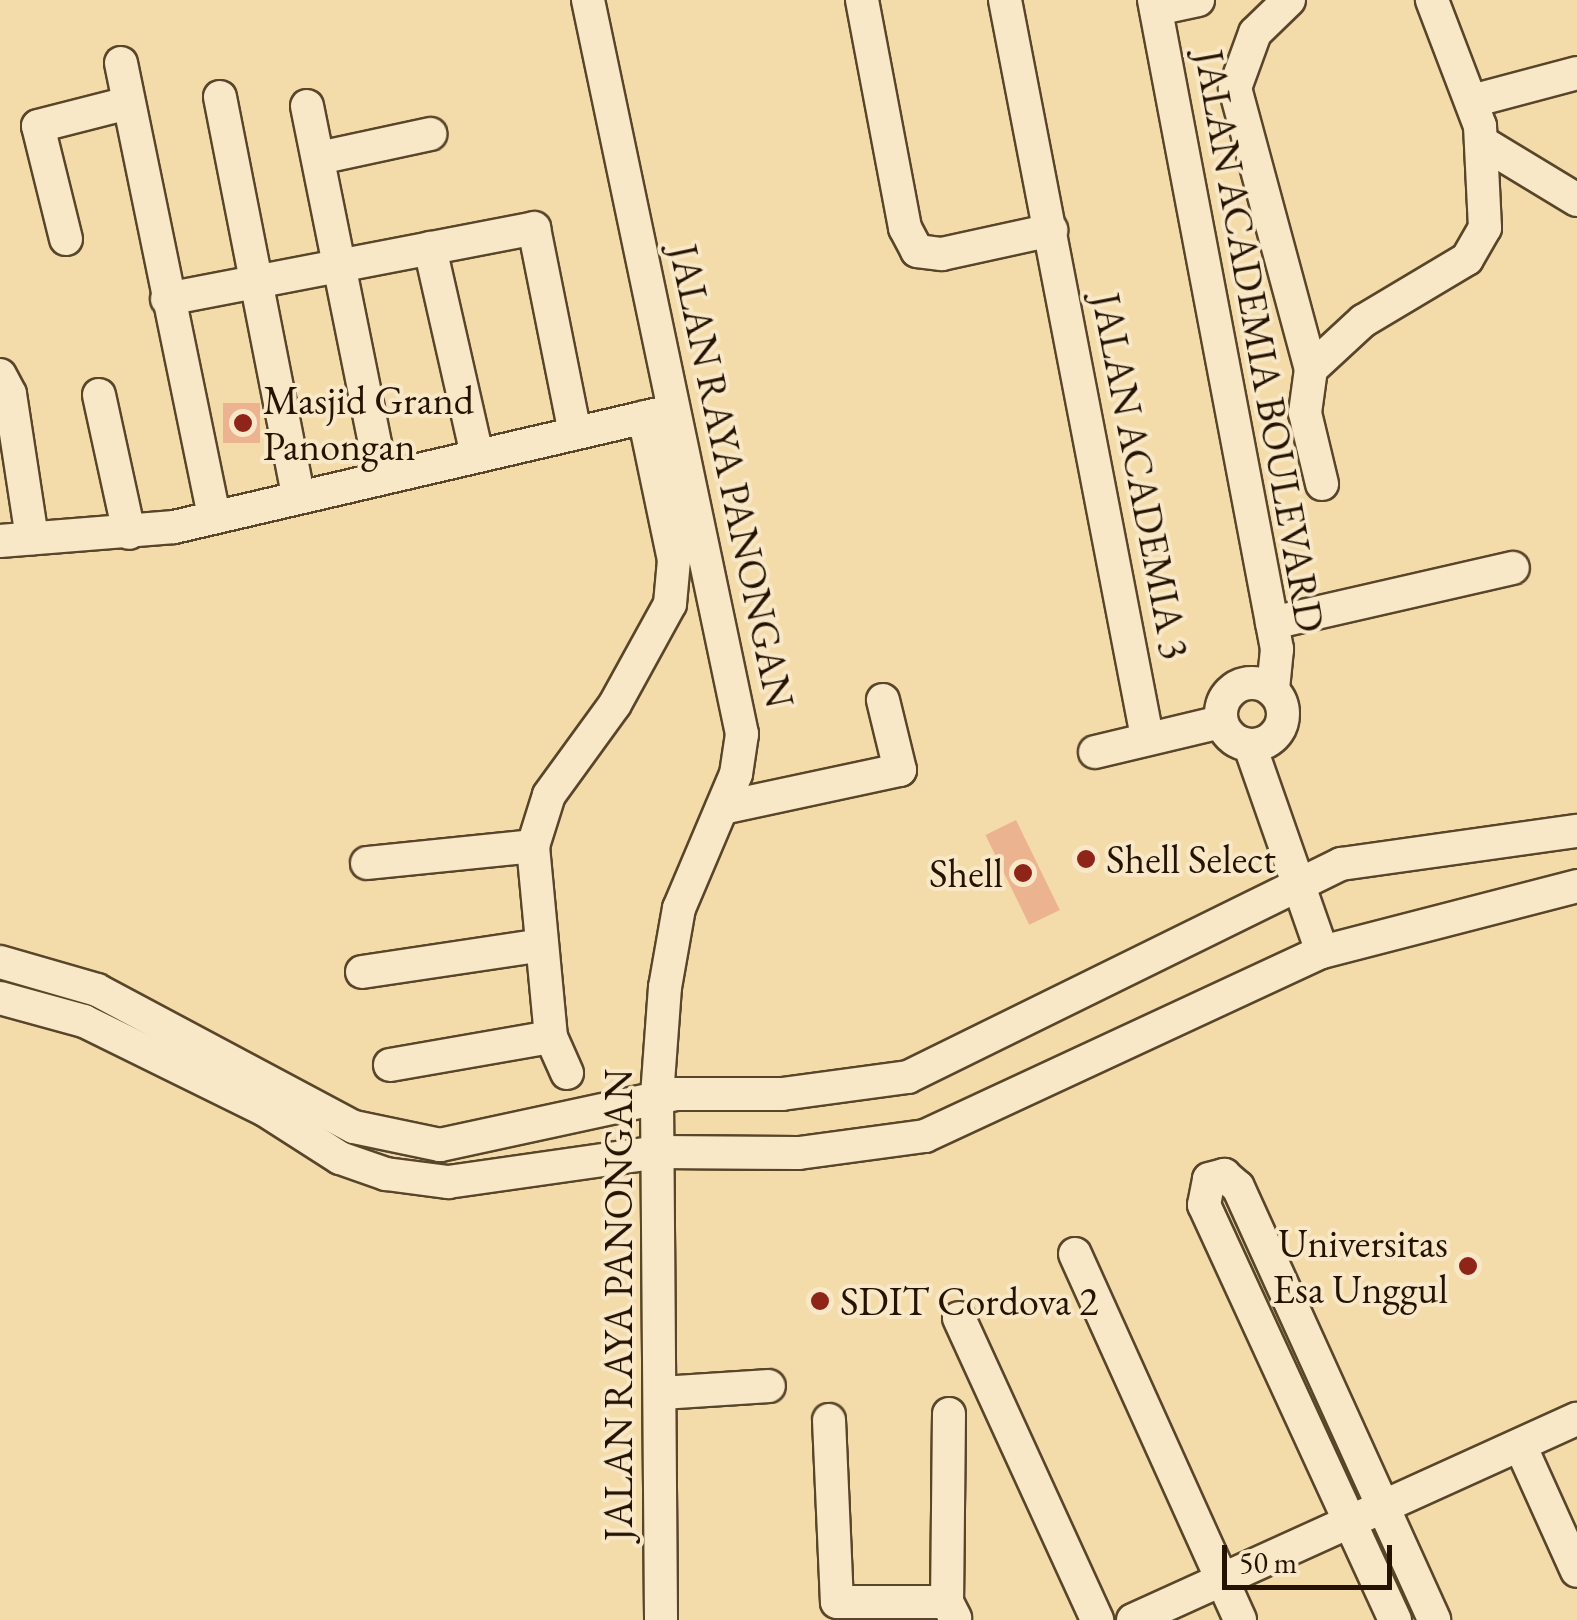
<!DOCTYPE html>
<html>
<head>
<meta charset="utf-8">
<style>
  body { margin:0 }
  #map { position:relative; width:1577px; height:1620px; overflow:hidden; background:#f4dbaa; font-family:"EB Garamond",serif }
  div>[style] { position:absolute }
  .building>* { inset:0; background:#ecb391; transform-origin:0 0 }
  .roads { filter:drop-shadow(2px 0 #59452a) drop-shadow(-2px 0 #59452a) drop-shadow(0 2px #59452a) drop-shadow(0 -2px #59452a) }
  .minor>* { height:32px; margin:-16px; padding:0 16px; transform-origin:16px; border-radius:16px; background:#f8e8c8 }
  .minor>.ring { margin:-16px; padding:0; box-sizing:content-box; background:none; border:32px solid #f8e8c8; border-radius:50% }
  .dots>* { width:28px; height:28px; translate:-50% -50%; box-sizing:border-box; border:5px solid #f8e8c8; border-radius:50% }
  span { translate:-50% -50%; white-space:nowrap; text-align:center; line-height:1.15; -webkit-text-stroke:8px #f8e8c8; paint-order:stroke }
  .street-label { font-size:40px; color:#251300 }
  .poi-label { font-size:40px; color:#251300 }
  .left { translate:0 -50%; text-align:left }
  .right { translate:-100% -50%; text-align:right }
  .scale { position:absolute; left:1222px; top:1545px; width:170px; height:45px; box-sizing:border-box; border:5px solid #251300; border-top:0; padding-left:12px; font-size:30px; line-height:35px; white-space:nowrap; color:#251300; -webkit-text-stroke:8px #f8e8c8; paint-order:stroke }
</style>
</head>
<body>
<div id="map">
  <div class="building">
    <i style="left:223px;top:403px;width:37px;height:40px"></i>
    <i style="left:1016px;top:820px;width:100px;height:34px;rotate:64deg"></i>
  </div>
  <div class="roads">
    <div class="minor">
      <i style="left:588px;top:0;width:750px;rotate:78.15deg"></i>
      <i style="left:742px;top:734px;width:40px;rotate:98.5deg"></i>
      <i style="left:736px;top:774px;width:146px;rotate:113deg"></i>
      <i style="left:679px;top:908px;width:80px;rotate:100deg"></i>
      <i style="left:665px;top:987px;width:110px;rotate:94.2deg"></i>
      <i style="left:657px;top:1097px;width:523px;rotate:89.56deg"></i>
      <i style="left:862px;top:0;width:232px;rotate:79.3deg"></i>
      <i style="left:905px;top:228px;width:26px;rotate:62deg"></i>
      <i style="left:917px;top:251px;width:25px;rotate:7deg"></i>
      <i style="left:942px;top:254px;width:112px;rotate:-12.4deg"></i>
      <i style="left:1005px;top:0;width:751px;rotate:79.09deg"></i>
      <i style="left:1154px;top:0;width:661px;rotate:79.27deg"></i>
      <i style="left:1277px;top:649px;width:40px;rotate:95.7deg"></i>
      <i style="left:1289px;top:0;width:47px;rotate:135.9deg"></i>
      <i style="left:1255px;top:33px;width:59px;rotate:110deg"></i>
      <i style="left:1235px;top:88px;width:291px;rotate:74.9deg"></i>
      <i style="left:1311px;top:369px;width:44px;rotate:97.8deg"></i>
      <i style="left:1305px;top:413px;width:73px;rotate:76.5deg"></i>
      <i style="left:1156px;top:9px;width:43px;rotate:-12.1deg"></i>
      <i style="left:121px;top:63px;width:463px;rotate:78.4deg"></i>
      <i style="left:220px;top:97px;width:405px;rotate:78.9deg"></i>
      <i style="left:1472px;top:101px;width:109px;rotate:-14.9deg"></i>
      <i style="left:307px;top:106px;width:379px;rotate:78.6deg"></i>
      <i style="left:1483px;top:143px;width:110px;rotate:31.2deg"></i>
      <i style="left:319px;top:158px;width:114px;rotate:-12.2deg"></i>
      <i style="left:66px;top:239px;width:116px;rotate:-103.9deg"></i>
      <i style="left:38px;top:126px;width:93px;rotate:-14.3deg"></i>
      <i style="left:430px;top:248px;width:212px;rotate:77.2deg"></i>
      <i style="left:167px;top:299px;width:374px;rotate:-10.9deg"></i>
      <i style="left:534px;top:228px;width:209px;rotate:78.7deg"></i>
      <i style="left:1311px;top:369px;width:71px;rotate:-42.7deg"></i>
      <i style="left:1363px;top:321px;width:121px;rotate:-30.8deg"></i>
      <i style="left:1467px;top:259px;width:36px;rotate:-60deg"></i>
      <i style="left:1485px;top:228px;width:102px;rotate:-92.8deg"></i>
      <i style="left:1480px;top:126px;width:135px;rotate:-110.9deg"></i>
      <i style="left:0;top:375px;width:21px;rotate:62deg"></i>
      <i style="left:10px;top:394px;width:146px;rotate:81.3deg"></i>
      <i style="left:99px;top:395px;width:141px;rotate:77.7deg"></i>
      <i style="left:0;top:541px;width:175px;rotate:-4.6deg"></i>
      <i style="left:174px;top:527px;width:502px;rotate:-13.12deg"></i>
      <i style="left:1272px;top:623px;width:247px;rotate:-12.9deg"></i>
      <i class="ring" style="left:1221px;top:683px;width:30px;height:30px"></i>
      <i style="left:1250px;top:746px;width:218px;rotate:70.7deg"></i>
      <i style="left:1095px;top:752px;width:130px;rotate:-13.4deg"></i>
      <i style="left:722px;top:808px;width:182px;rotate:-12.1deg"></i>
      <i style="left:900px;top:770px;width:72px;rotate:-103.7deg"></i>
      <i style="left:367px;top:863px;width:167px;rotate:-5.8deg"></i>
      <i style="left:0;top:962px;width:101px;rotate:16.1deg"></i>
      <i style="left:97px;top:990px;width:291px;rotate:28.1deg"></i>
      <i style="left:354px;top:1127px;width:88px;rotate:11.8deg"></i>
      <i style="left:440px;top:1145px;width:241px;rotate:-12.2deg"></i>
      <i style="left:676px;top:1094px;width:106px"></i>
      <i style="left:782px;top:1094px;width:127px;rotate:-7.7deg"></i>
      <i style="left:908px;top:1077px;width:483px;rotate:-26.2deg"></i>
      <i style="left:1341px;top:864px;width:238px;rotate:-8deg"></i>
      <i style="left:362px;top:972px;width:182px;rotate:-8.5deg"></i>
      <i style="left:0;top:998px;width:87px;rotate:15.3deg"></i>
      <i style="left:84px;top:1021px;width:202px;rotate:26.2deg"></i>
      <i style="left:265px;top:1110px;width:89px;rotate:32.6deg"></i>
      <i style="left:340px;top:1158px;width:49px;rotate:19.2deg"></i>
      <i style="left:386px;top:1174px;width:63px;rotate:7.4deg"></i>
      <i style="left:448px;top:1182px;width:214px;rotate:-8.1deg"></i>
      <i style="left:660px;top:1152px;width:139px;rotate:0.4deg"></i>
      <i style="left:799px;top:1153px;width:127px;rotate:-7.7deg"></i>
      <i style="left:925px;top:1136px;width:438px;rotate:-24.9deg"></i>
      <i style="left:1322px;top:952px;width:263px;rotate:-14.5deg"></i>
      <i style="left:390px;top:1065px;width:163px;rotate:-9.9deg"></i>
      <i style="left:567px;top:1073px;width:39px;rotate:-114deg"></i>
      <i style="left:551px;top:1037px;width:192px;rotate:-95.4deg"></i>
      <i style="left:533px;top:846px;width:53px;rotate:-72.6deg"></i>
      <i style="left:549px;top:795px;width:112px;rotate:-54deg"></i>
      <i style="left:615px;top:704px;width:114px;rotate:-61.2deg"></i>
      <i style="left:670px;top:604px;width:44px;rotate:-84.8deg"></i>
      <i style="left:674px;top:560px;width:146px;rotate:-101.8deg"></i>
      <i style="left:1075px;top:1254px;width:401px;rotate:65.7deg"></i>
      <i style="left:959px;top:1318px;width:332px;rotate:65.4deg"></i>
      <i style="left:662px;top:1393px;width:107px;rotate:-3.7deg"></i>
      <i style="left:949px;top:1414px;width:188px;rotate:90.6deg"></i>
      <i style="left:947px;top:1602px;width:18px;rotate:63deg"></i>
      <i style="left:829px;top:1420px;width:182px;rotate:87.5deg"></i>
      <i style="left:837px;top:1602px;width:110px"></i>
      <i style="left:1520px;top:1445px;width:138px;rotate:65.7deg"></i>
      <i style="left:1133px;top:1620px;width:487px;rotate:-24.4deg"></i>
      <i style="left:1395px;top:1620px;width:457px;rotate:-114.7deg"></i>
      <i style="left:1204px;top:1205px;width:26px;rotate:-79deg"></i>
      <i style="left:1209px;top:1179px;width:16px;rotate:-15deg"></i>
      <i style="left:1224px;top:1175px;width:18px;rotate:41deg"></i>
      <i style="left:1238px;top:1187px;width:475px;rotate:65.6deg"></i>
    </div>
  </div>
  <div class="dots">
    <i style="left:243px;top:423px;background:#8f2418"></i>
    <i style="left:1086px;top:859px;background:#8f2418"></i>
    <i style="left:1023px;top:873px;background:#8f2418"></i>
    <i style="left:1468px;top:1266px;background:#8f2418"></i>
    <i style="left:820px;top:1301px;background:#8f2418"></i>
  </div>
  <div class="street-label">
    <span style="left:1260px;top:341px;rotate:80deg">JALAN ACADEMIA BOULEVARD</span>
    <span style="left:732px;top:476px;rotate:78deg">JALAN RAYA PANONGAN</span>
    <span style="left:1141px;top:476px;rotate:79deg">JALAN ACADEMIA 3</span>
    <span style="left:618px;top:1305px;rotate:-90deg">JALAN RAYA PANONGAN</span>
  </div>
  <div class="poi-label">
    <span class="left" style="left:263px;top:423px">Masjid Grand<br>Panongan</span>
    <span class="left" style="left:1106px;top:859px">Shell Select</span>
    <span class="right" style="left:1003px;top:873px">Shell</span>
    <span class="right" style="left:1448px;top:1266px">Universitas<br>Esa Unggul</span>
    <span class="left" style="left:840px;top:1301px">SDIT Cordova 2</span>
  </div>
  <div class="scale">50 m</div>
</div>
</body>
</html>
